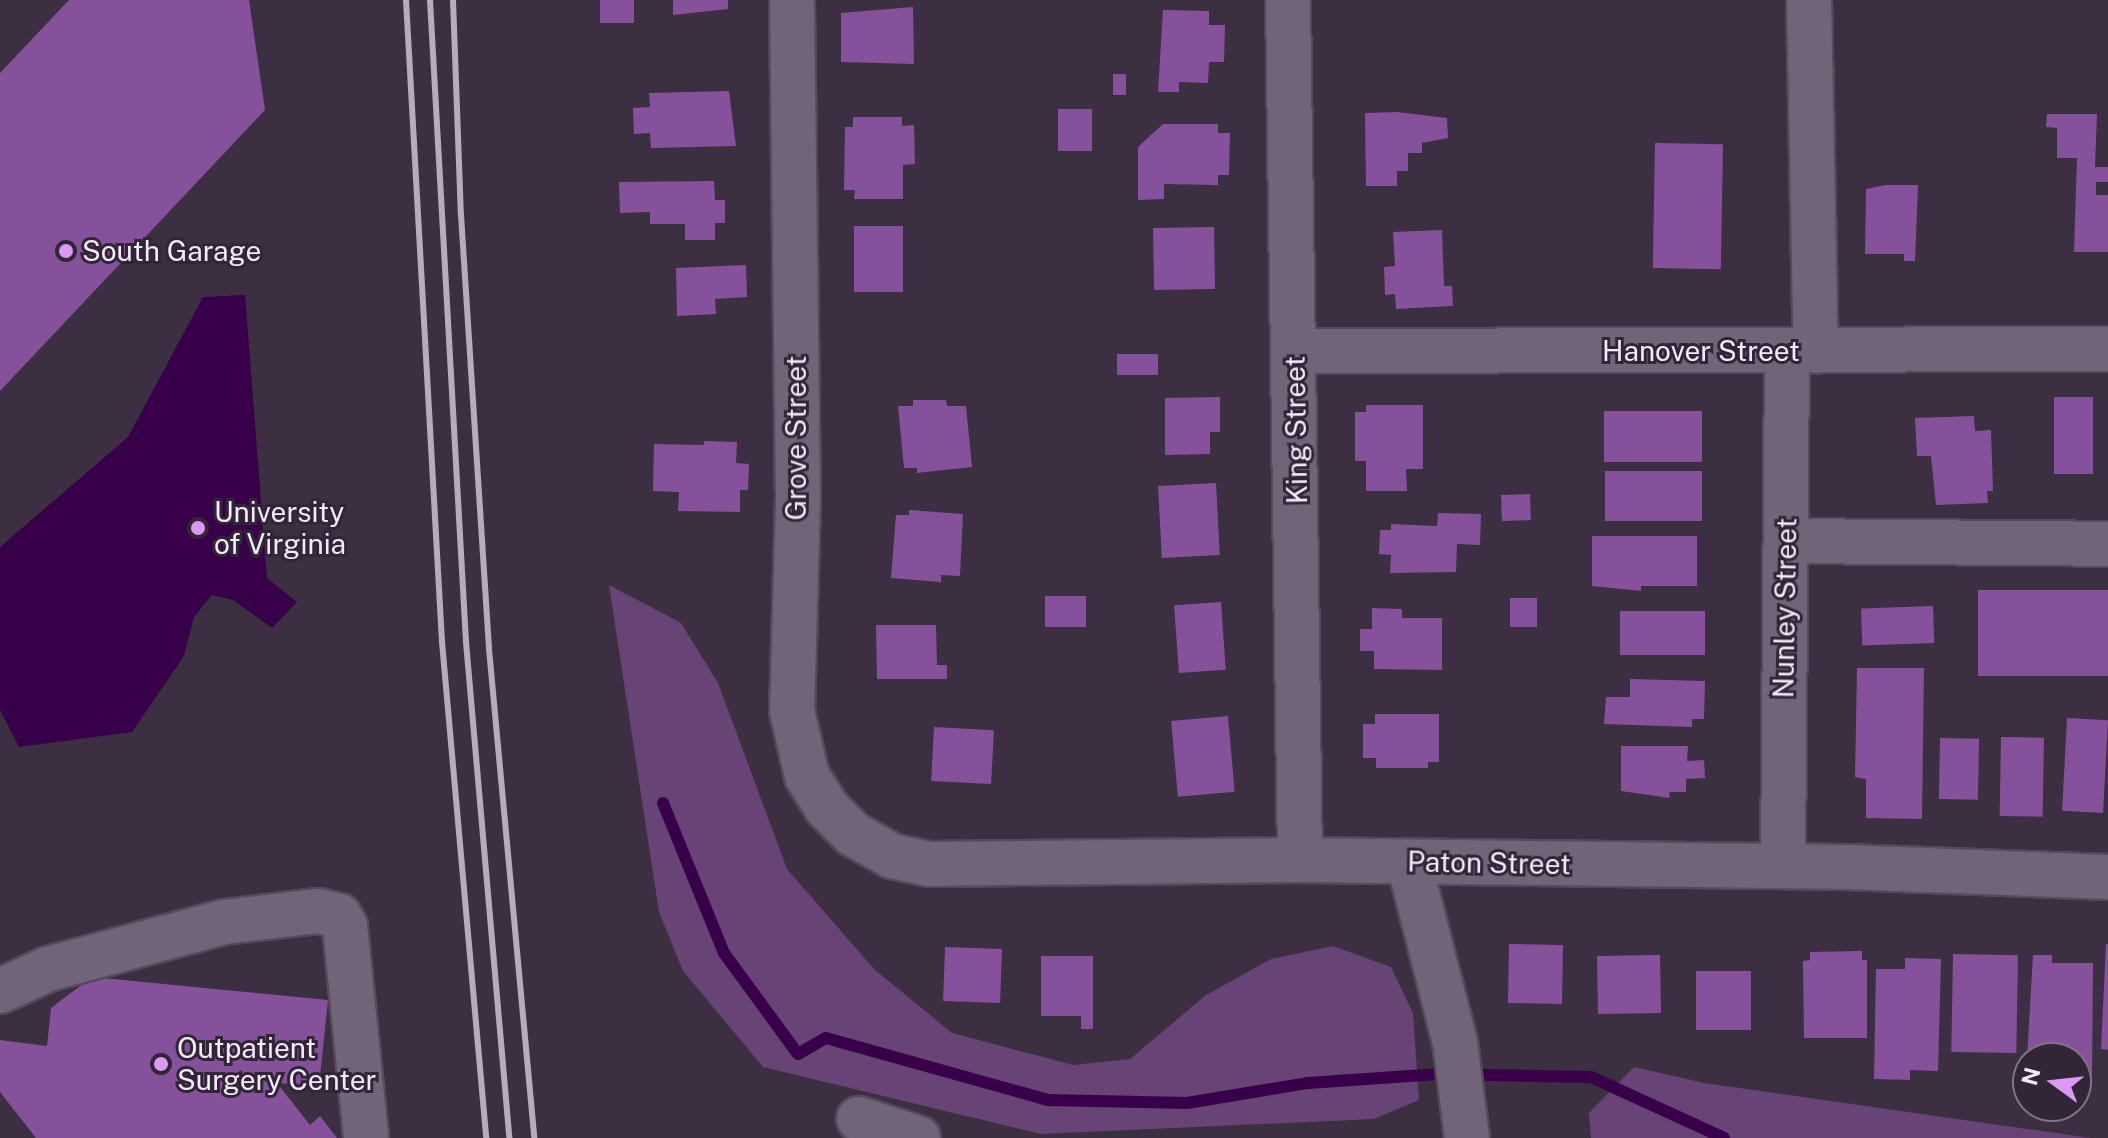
<!DOCTYPE html>
<html>
<head>
<meta charset="utf-8">
<style>
  body { margin:0 }
  #map { position:relative; width:2108px; height:1138px; overflow:hidden; background:#3c2f42; font-family:"Public Sans",sans-serif }
  div>[style] { position:absolute }
  .green>* { inset:0; background:#684376 }
  .water>* { inset:0; background:#39004a }
  .stream>* { height:12px; margin:-6px; padding:0 6px; transform-origin:6px; border-radius:6px; background:#39004a }
  .building>* { inset:0; background:#86519b; transform-origin:0 0 }
  .roads { filter:drop-shadow(2px 0 #554a59) drop-shadow(-2px 0 #554a59) drop-shadow(0 2px #554a59) drop-shadow(0 -2px #554a59) }
  .minor>* { height:44px; margin:-22px; padding:0 22px; transform-origin:22px; border-radius:22px; background:#726478 }
  .rail>* { height:6px; margin:-3px; padding:0 3px; transform-origin:3px; border-radius:3px; background:#b7acbb }
  .dots>* { width:22px; height:22px; translate:-50% -50%; box-sizing:border-box; border:4px solid #322537; border-radius:50% }
  span { translate:-50% -50%; white-space:nowrap; text-align:center; line-height:1.15; -webkit-text-stroke:6px #322537; paint-order:stroke }
  .poi-label { font-size:28px; color:#f3eaf6 }
  .left { translate:0 -50%; text-align:left }
  .street-label { font-size:28px; color:#f3eaf6 }
  .north { position:absolute; left:2012px; top:1042px; width:80px; height:80px; box-sizing:border-box; background:#322537; border:2px solid #7f7483; border-radius:50%; rotate:285deg; font-size:22px; font-weight:700; line-height:32px; text-align:center; color:#f3eaf6 }
  .north::after { content:''; display:block; margin:auto; width:28px; height:36px; background:#db99f5; clip-path:polygon(50% 0,100% 100%,50% 72%,0 100%) }
</style>
</head>
<body>
<div id="map">
  <div class="green">
    <i style="clip-path:polygon(609px 585px,681px 623px,718px 683px,787px 869px,874px 969px,952px 1033px,1073px 1065px,1130px 1059px,1206px 995px,1271px 959px,1333px 946px,1391px 967px,1413px 1013px,1419px 1100px,1374px 1119px,1041px 1134px,763px 1067px,683px 971px,659px 912px)"></i>
    <i style="clip-path:polygon(1634px 1067px,1704px 1083px,2091px 1138px,1591px 1138px,1589px 1113px)"></i>
  </div>
  <div class="water">
    <i style="clip-path:polygon(245px 295px,267px 578px,297px 602px,272px 628px,233px 600px,212px 595px,194px 617px,184px 656px,132px 732px,19px 747px,0 710px,0 547px,128px 437px,203px 297px)"></i>
  </div>
  <div class="stream">
    <i style="left:663px;top:803px;width:162px;rotate:67.9deg"></i>
    <i style="left:724px;top:953px;width:125px;rotate:53.8deg"></i>
    <i style="left:798px;top:1054px;width:32px;rotate:-30deg"></i>
    <i style="left:826px;top:1038px;width:230px;rotate:15.6deg"></i>
    <i style="left:1048px;top:1100px;width:139px;rotate:1.2deg"></i>
    <i style="left:1187px;top:1103px;width:123px;rotate:-9.4deg"></i>
    <i style="left:1308px;top:1083px;width:131px;rotate:-3.9deg"></i>
    <i style="left:1439px;top:1074px;width:152px;rotate:1.1deg"></i>
    <i style="left:1591px;top:1077px;width:146px;rotate:24.6deg"></i>
  </div>
  <div class="building">
    <i style="clip-path:polygon(69px 0,249px 0,265px 110px,0 391px,0 73px)"></i>
    <i style="left:600px;top:0;width:34px;height:23px"></i>
    <i style="clip-path:polygon(673px 0,728px 0,728px 9px,673px 15px)"></i>
    <i style="clip-path:polygon(913px 7px,914px 64px,841px 62px,841px 13px)"></i>
    <i style="clip-path:polygon(1163px 10px,1209px 11px,1209px 25px,1225px 25px,1224px 62px,1209px 62px,1208px 83px,1179px 82px,1179px 92px,1158px 92px)"></i>
    <i style="left:1126px;top:74px;width:21px;height:13px;rotate:90deg"></i>
    <i style="clip-path:polygon(729px 91px,736px 146px,651px 148px,650px 133px,634px 134px,633px 108px,650px 107px,649px 93px)"></i>
    <i style="left:1058px;top:109px;width:34px;height:42px"></i>
    <i style="clip-path:polygon(1397px 112px,1447px 118px,1448px 138px,1422px 143px,1422px 153px,1408px 153px,1408px 171px,1397px 171px,1397px 186px,1366px 186px,1365px 113px)"></i>
    <i style="clip-path:polygon(2047px 114px,2097px 114px,2095px 167px,2108px 167px,2108px 182px,2096px 182px,2096px 195px,2108px 195px,2108px 252px,2074px 252px,2077px 158px,2057px 158px,2057px 128px,2046px 127px)"></i>
    <i style="clip-path:polygon(853px 117px,902px 117px,902px 126px,914px 125px,915px 164px,903px 165px,903px 199px,854px 199px,855px 190px,844px 190px,845px 127px,853px 127px)"></i>
    <i style="clip-path:polygon(1163px 124px,1218px 124px,1218px 133px,1230px 133px,1229px 175px,1218px 175px,1218px 185px,1164px 184px,1164px 199px,1138px 200px,1138px 147px)"></i>
    <i style="left:1655px;top:143px;width:68px;height:125px;rotate:1deg"></i>
    <i style="clip-path:polygon(714px 181px,715px 200px,725px 200px,725px 223px,715px 223px,715px 240px,685px 240px,685px 224px,650px 224px,650px 212px,620px 213px,619px 182px)"></i>
    <i style="clip-path:polygon(1885px 185px,1918px 185px,1915px 261px,1904px 261px,1904px 254px,1865px 254px,1866px 189px)"></i>
    <i style="left:854px;top:226px;width:49px;height:66px"></i>
    <i style="left:1214px;top:227px;width:62px;height:61px;rotate:89deg"></i>
    <i style="clip-path:polygon(1442px 230px,1444px 286px,1452px 286px,1453px 306px,1396px 309px,1395px 294px,1385px 295px,1384px 267px,1395px 266px,1393px 232px)"></i>
    <i style="clip-path:polygon(746px 265px,747px 297px,715px 299px,716px 314px,677px 316px,676px 268px)"></i>
    <i style="left:1117px;top:354px;width:41px;height:21px"></i>
    <i style="clip-path:polygon(1220px 397px,1220px 432px,1210px 432px,1210px 454px,1165px 455px,1165px 398px)"></i>
    <i style="left:2054px;top:397px;width:39px;height:77px"></i>
    <i style="clip-path:polygon(913px 400px,946px 400px,947px 406px,966px 406px,972px 467px,917px 473px,917px 468px,904px 468px,898px 406px,913px 406px)"></i>
    <i style="clip-path:polygon(1366px 405px,1423px 405px,1423px 469px,1406px 469px,1407px 491px,1366px 491px,1366px 461px,1355px 461px,1355px 412px,1366px 412px)"></i>
    <i style="left:1702px;top:411px;width:51px;height:98px;rotate:90deg"></i>
    <i style="clip-path:polygon(1974px 416px,1975px 431px,1991px 430px,1993px 491px,1987px 491px,1988px 503px,1936px 505px,1931px 456px,1917px 456px,1915px 418px)"></i>
    <i style="clip-path:polygon(704px 441px,737px 442px,736px 463px,749px 464px,748px 490px,740px 490px,740px 512px,678px 511px,679px 492px,653px 491px,654px 444px,704px 445px)"></i>
    <i style="left:1605px;top:471px;width:97px;height:50px"></i>
    <i style="left:1216px;top:483px;width:72px;height:58px;rotate:87deg"></i>
    <i style="left:1530px;top:494px;width:26px;height:29px;rotate:88deg"></i>
    <i style="clip-path:polygon(909px 510px,963px 514px,960px 576px,941px 575px,941px 582px,891px 578px,896px 515px,909px 515px)"></i>
    <i style="clip-path:polygon(1438px 513px,1481px 514px,1480px 545px,1457px 544px,1456px 572px,1390px 573px,1391px 555px,1379px 554px,1380px 530px,1391px 530px,1391px 524px,1437px 526px)"></i>
    <i style="clip-path:polygon(1592px 536px,1697px 536px,1697px 586px,1641px 586px,1641px 591px,1592px 586px)"></i>
    <i style="left:2108px;top:590px;width:86px;height:130px;rotate:90deg"></i>
    <i style="left:1086px;top:596px;width:31px;height:41px;rotate:90deg"></i>
    <i style="left:1537px;top:598px;width:29px;height:27px;rotate:90deg"></i>
    <i style="left:1221px;top:602px;width:68px;height:47px;rotate:86deg"></i>
    <i style="left:1933px;top:606px;width:37px;height:72px;rotate:88deg"></i>
    <i style="clip-path:polygon(1372px 608px,1402px 609px,1402px 618px,1442px 618px,1442px 670px,1374px 669px,1374px 651px,1360px 651px,1360px 629px,1372px 629px)"></i>
    <i style="left:1620px;top:611px;width:85px;height:44px"></i>
    <i style="clip-path:polygon(876px 625px,936px 625px,937px 665px,947px 665px,947px 679px,877px 679px)"></i>
    <i style="clip-path:polygon(1857px 668px,1924px 668px,1922px 819px,1866px 818px,1866px 779px,1855px 777px)"></i>
    <i style="clip-path:polygon(1630px 679px,1705px 681px,1704px 719px,1692px 719px,1692px 727px,1604px 724px,1606px 697px,1630px 697px)"></i>
    <i style="clip-path:polygon(1375px 714px,1439px 714px,1439px 762px,1428px 762px,1428px 768px,1376px 768px,1376px 758px,1363px 758px,1363px 724px,1375px 724px)"></i>
    <i style="left:1228px;top:716px;width:76px;height:57px;rotate:85deg"></i>
    <i style="left:2067px;top:718px;width:41px;height:93px;rotate:3deg"></i>
    <i style="left:934px;top:727px;width:60px;height:54px;rotate:3deg"></i>
    <i style="left:2001px;top:737px;width:43px;height:79px;rotate:1deg"></i>
    <i style="left:1940px;top:738px;width:39px;height:61px;rotate:1deg"></i>
    <i style="clip-path:polygon(1621px 746px,1688px 746px,1687px 761px,1704px 760px,1705px 778px,1686px 779px,1686px 792px,1669px 792px,1670px 798px,1621px 791px)"></i>
    <i style="left:1509px;top:944px;width:54px;height:59px;rotate:1deg"></i>
    <i style="clip-path:polygon(2106px 944px,2108px 944px,2108px 1050px,2101px 1049px)"></i>
    <i style="left:945px;top:947px;width:57px;height:54px;rotate:2deg"></i>
    <i style="clip-path:polygon(1862px 951px,1862px 960px,1867px 960px,1867px 1038px,1804px 1038px,1803px 961px,1810px 960px,1810px 952px)"></i>
    <i style="left:1953px;top:954px;width:65px;height:98px;rotate:1deg"></i>
    <i style="left:1660px;top:955px;width:58px;height:63px;rotate:89deg"></i>
    <i style="clip-path:polygon(2033px 955px,2052px 955px,2052px 963px,2093px 963px,2092px 1078px,2076px 1078px,2076px 1058px,2027px 1058px)"></i>
    <i style="clip-path:polygon(1041px 956px,1093px 956px,1093px 1029px,1081px 1029px,1081px 1016px,1041px 1016px)"></i>
    <i style="clip-path:polygon(1905px 958px,1941px 959px,1938px 1071px,1910px 1070px,1910px 1080px,1874px 1079px,1876px 969px,1905px 969px)"></i>
    <i style="left:1696px;top:971px;width:55px;height:59px"></i>
    <i style="clip-path:polygon(92px 977px,328px 1000px,319px 1086px,277px 1083px,310px 1125px,320px 1116px,337px 1138px,36px 1138px,0 1092px,0 1040px,47px 1046px,51px 1008px)"></i>
  </div>
  <div class="roads">
    <div class="minor">
      <i style="left:792px;top:0;width:500px;rotate:89.31deg"></i>
      <i style="left:798px;top:500px;width:211px;rotate:91.6deg"></i>
      <i style="left:792px;top:711px;width:67px;rotate:77deg"></i>
      <i style="left:807px;top:776px;width:38px;rotate:58deg"></i>
      <i style="left:827px;top:808px;width:37px;rotate:45deg"></i>
      <i style="left:853px;top:834px;width:45px;rotate:29.4deg"></i>
      <i style="left:892px;top:856px;width:38px;rotate:12deg"></i>
      <i style="left:929px;top:864px;width:371px;rotate:-0.6deg"></i>
      <i style="left:1300px;top:860px;width:547px;rotate:0.73deg"></i>
      <i style="left:1847px;top:867px;width:261px;rotate:2.2deg"></i>
      <i style="left:1288px;top:0;width:860px;rotate:89.2deg"></i>
      <i style="left:1809px;top:0;width:351px;rotate:88.9deg"></i>
      <i style="left:1295px;top:351px;width:813px;rotate:-0.14deg"></i>
      <i style="left:1786px;top:541px;width:322px;rotate:0.5deg"></i>
      <i style="left:1409px;top:862px;width:186px;rotate:75.7deg"></i>
      <i style="left:1455px;top:1042px;width:97px;rotate:82.9deg"></i>
      <i style="left:1783px;top:866px;width:515px;rotate:-89.55deg"></i>
      <i style="left:0;top:991px;width:53px;rotate:-24.6deg"></i>
      <i style="left:48px;top:969px;width:182px;rotate:-15deg"></i>
      <i style="left:224px;top:922px;width:95px;rotate:-6.7deg"></i>
      <i style="left:318px;top:911px;width:22px;rotate:13deg"></i>
      <i style="left:339px;top:916px;width:12px;rotate:59deg"></i>
      <i style="left:345px;top:926px;width:213px;rotate:84.3deg"></i>
      <i style="left:859px;top:1119px;width:62px;rotate:17.9deg"></i>
    </div>
  </div>
  <div class="rail">
    <i style="left:406px;top:0;width:643px;rotate:86.79deg"></i>
    <i style="left:442px;top:642px;width:498px;rotate:84.9deg"></i>
    <i style="left:430px;top:0;width:643px;rotate:86.79deg"></i>
    <i style="left:466px;top:642px;width:498px;rotate:85deg"></i>
    <i style="left:453px;top:0;width:215px;rotate:87.9deg"></i>
    <i style="left:461px;top:215px;width:435px;rotate:86.3deg"></i>
    <i style="left:489px;top:649px;width:491px;rotate:84.7deg"></i>
  </div>
  <div class="dots">
    <i style="left:66px;top:251px;background:#db99f5"></i>
    <i style="left:198px;top:528px;background:#db99f5"></i>
    <i style="left:161px;top:1064px;background:#db99f5"></i>
  </div>
  <div class="poi-label">
    <span class="left" style="left:82px;top:251px">South Garage</span>
    <span class="left" style="left:214px;top:528px">University<br>of Virginia</span>
    <span class="left" style="left:177px;top:1064px">Outpatient<br>Surgery Center</span>
  </div>
  <div class="street-label">
    <span style="left:1701px;top:351px">Hanover Street</span>
    <span style="left:1296px;top:430px;rotate:-91deg">King Street</span>
    <span style="left:796px;top:438px;rotate:-90deg">Grove Street</span>
    <span style="left:1785px;top:608px;rotate:-89deg">Nunley Street</span>
    <span style="left:1489px;top:863px;rotate:1deg">Paton Street</span>
  </div>
  <div class="north">N</div>
</div>
</body>
</html>
